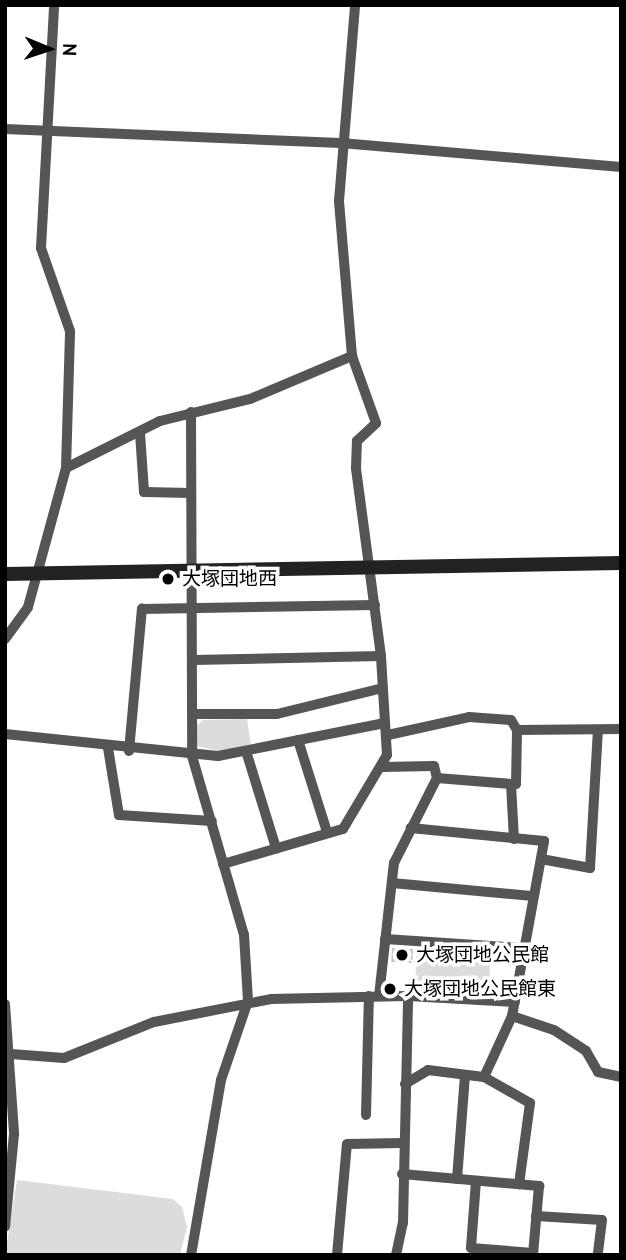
<!DOCTYPE html>
<html>
<head>
<meta charset="utf-8">
<style>
  body { margin:0 }
  #map { position:relative; width:626px; height:1260px; overflow:hidden; background:#fff; font-family:"PT Sans","Noto Sans JP",sans-serif }
  div>[style] { position:absolute }
  .green>* { inset:0; background:#dcdcdc; transform-origin:0 0 }
  .building>* { inset:0; background:#c4c4c4; transform-origin:0 0 }
  .street>* { height:10px; margin:-5px; padding:0 5px; transform-origin:5px; border-radius:5px; background:#555 }
  .secondary>* { height:14px; margin:-7px; padding:0 7px; transform-origin:7px; border-radius:7px; background:#222 }
  .dots>* { width:19px; height:19px; translate:-50% -50%; box-sizing:border-box; border:4px solid #fff; border-radius:50% }
  span { translate:-50% -50%; white-space:nowrap; text-align:center; line-height:1.15; -webkit-text-stroke:7px #fff; paint-order:stroke }
  .poi-label { font-size:19px; color:#000 }
  .left { translate:0 -50%; text-align:left }
  .frame { position:absolute; inset:0; border:7px solid #000; pointer-events:none }
  .north { position:absolute; left:14px; top:14px; width:70px; height:70px; -webkit-text-stroke:5px #fff; paint-order:stroke; rotate:92deg; font-size:19px; font-weight:700; line-height:28px; text-align:center; color:#000 }
  .north::after { content:''; display:block; margin:auto; width:24px; height:32px; background:#000; clip-path:polygon(50% 0,100% 100%,50% 72%,0 100%) }
</style>
</head>
<body>
<div id="map">
  <div class="green">
    <i style="clip-path:polygon(247px 719px,251px 746px,218px 751px,197px 746px,197px 725px,203px 720px)"></i>
    <i style="left:417px;top:947px;width:74px;height:44px;rotate:3deg"></i>
    <i style="clip-path:polygon(17px 1180px,173px 1199px,182px 1207px,187px 1227px,180px 1255px,5px 1255px)"></i>
  </div>
  <div class="building">
    <i style="left:392px;top:948px;width:21px;height:14px;rotate:3deg"></i>
  </div>
  <div class="street">
    <i style="left:5px;top:129px;width:336px;rotate:2.4deg"></i>
    <i style="left:341px;top:143px;width:281px;rotate:4.9deg"></i>
    <i style="left:191px;top:412px;width:344px;rotate:89.8deg"></i>
    <i style="left:192px;top:756px;width:186px;rotate:73.8deg"></i>
    <i style="left:244px;top:935px;width:66px;rotate:86.5deg"></i>
    <i style="left:248px;top:1001px;width:83px;rotate:108.9deg"></i>
    <i style="left:221px;top:1080px;width:178px;rotate:99.7deg"></i>
    <i style="left:140px;top:433px;width:59px;rotate:86.1deg"></i>
    <i style="left:144px;top:492px;width:47px;rotate:1.2deg"></i>
    <i style="left:66px;top:468px;width:105px;rotate:-26.6deg"></i>
    <i style="left:160px;top:421px;width:93px;rotate:-13.7deg"></i>
    <i style="left:250px;top:399px;width:111px;rotate:-22.9deg"></i>
    <i style="left:5px;top:639px;width:39px;rotate:-54deg"></i>
    <i style="left:28px;top:607px;width:144px;rotate:-74.7deg"></i>
    <i style="left:66px;top:468px;width:137px;rotate:-88.3deg"></i>
    <i style="left:70px;top:331px;width:88px;rotate:-109.3deg"></i>
    <i style="left:41px;top:248px;width:243px;rotate:-86.9deg"></i>
    <i style="left:193px;top:660px;width:188px;rotate:-1.2deg"></i>
    <i style="left:192px;top:714px;width:85px"></i>
    <i style="left:277px;top:714px;width:109px;rotate:-13.8deg"></i>
    <i style="left:5px;top:734px;width:214px;rotate:5.9deg"></i>
    <i style="left:218px;top:756px;width:170px;rotate:-11.2deg"></i>
    <i style="left:388px;top:735px;width:83px;rotate:-12.5deg"></i>
    <i style="left:469px;top:717px;width:42px;rotate:4.1deg"></i>
    <i style="left:511px;top:720px;width:12px;rotate:59deg"></i>
    <i style="left:517px;top:730px;width:104px;rotate:-0.6deg"></i>
    <i style="left:298px;top:740px;width:96px;rotate:72.5deg"></i>
    <i style="left:108px;top:748px;width:68px;rotate:80.7deg"></i>
    <i style="left:119px;top:815px;width:93px;rotate:3.7deg"></i>
    <i style="left:129px;top:751px;width:143px;rotate:-84.8deg"></i>
    <i style="left:142px;top:609px;width:233px;rotate:-1deg"></i>
    <i style="left:246px;top:751px;width:102px;rotate:72.8deg"></i>
    <i style="left:437px;top:778px;width:74px;rotate:4.6deg"></i>
    <i style="left:511px;top:784px;width:55px;rotate:86.9deg"></i>
    <i style="left:511px;top:784px;width:5px"></i>
    <i style="left:516px;top:784px;width:54px;rotate:-88.9deg"></i>
    <i style="left:541px;top:859px;width:50px;rotate:10.4deg"></i>
    <i style="left:590px;top:868px;width:138px;rotate:-86.7deg"></i>
    <i style="left:223px;top:864px;width:125px;rotate:-16.3deg"></i>
    <i style="left:343px;top:829px;width:86px;rotate:-59.3deg"></i>
    <i style="left:387px;top:755px;width:99px;rotate:-93.5deg"></i>
    <i style="left:381px;top:656px;width:190px;rotate:-97.6deg"></i>
    <i style="left:356px;top:468px;width:27px;rotate:-88deg"></i>
    <i style="left:357px;top:441px;width:26px;rotate:-43deg"></i>
    <i style="left:376px;top:423px;width:71px;rotate:-109.7deg"></i>
    <i style="left:352px;top:356px;width:156px;rotate:-94.8deg"></i>
    <i style="left:339px;top:201px;width:197px;rotate:-85.3deg"></i>
    <i style="left:392px;top:883px;width:142px;rotate:5.3deg"></i>
    <i style="left:385px;top:939px;width:137px;rotate:3.8deg"></i>
    <i style="left:379px;top:996px;width:134px;rotate:-83.6deg"></i>
    <i style="left:394px;top:863px;width:95px;rotate:-63.2deg"></i>
    <i style="left:437px;top:778px;width:12px;rotate:-104deg"></i>
    <i style="left:434px;top:766px;width:51px;rotate:178.9deg"></i>
    <i style="left:5px;top:1004px;width:130px;rotate:86deg"></i>
    <i style="left:14px;top:1134px;width:93px;rotate:95.5deg"></i>
    <i style="left:512px;top:1016px;width:44px;rotate:18.4deg"></i>
    <i style="left:554px;top:1030px;width:38px;rotate:33deg"></i>
    <i style="left:586px;top:1051px;width:24px;rotate:60deg"></i>
    <i style="left:598px;top:1072px;width:24px;rotate:12deg"></i>
    <i style="left:11px;top:1054px;width:53px;rotate:4.3deg"></i>
    <i style="left:64px;top:1058px;width:97px;rotate:-21.8deg"></i>
    <i style="left:154px;top:1022px;width:119px;rotate:-11.1deg"></i>
    <i style="left:271px;top:999px;width:137px;rotate:-1.3deg"></i>
    <i style="left:408px;top:996px;width:107px;rotate:3.2deg"></i>
    <i style="left:484px;top:1077px;width:53px;rotate:29.5deg"></i>
    <i style="left:530px;top:1103px;width:82px;rotate:97.7deg"></i>
    <i style="left:405px;top:1084px;width:27px;rotate:-31deg"></i>
    <i style="left:428px;top:1070px;width:56px;rotate:7.1deg"></i>
    <i style="left:484px;top:1077px;width:67px;rotate:-65.3deg"></i>
    <i style="left:512px;top:1016px;width:178px;rotate:-79.6deg"></i>
    <i style="left:544px;top:841px;width:134px;rotate:-174.4deg"></i>
    <i style="left:366px;top:1115px;width:119px;rotate:-88.6deg"></i>
    <i style="left:402px;top:1174px;width:138px;rotate:5deg"></i>
    <i style="left:539px;top:1186px;width:69px;rotate:95deg"></i>
    <i style="left:457px;top:1179px;width:103px;rotate:-85.6deg"></i>
    <i style="left:476px;top:1181px;width:67px;rotate:94.3deg"></i>
    <i style="left:471px;top:1248px;width:62px;rotate:4.6deg"></i>
    <i style="left:536px;top:1216px;width:66px;rotate:3.5deg"></i>
    <i style="left:602px;top:1220px;width:35px;rotate:97deg"></i>
    <i style="left:337px;top:1255px;width:111px;rotate:-84.9deg"></i>
    <i style="left:347px;top:1144px;width:55px;rotate:-1deg"></i>
    <i style="left:396px;top:1255px;width:33px;rotate:-78deg"></i>
    <i style="left:403px;top:1223px;width:227px;rotate:-88.7deg"></i>
  </div>
  <div class="secondary">
    <i style="left:5px;top:574px;width:616px;rotate:-1.02deg"></i>
  </div>
  <div class="dots">
    <i style="left:168px;top:579px;background:#000"></i>
    <i style="left:402px;top:955px;background:#000"></i>
    <i style="left:390px;top:989px;background:#000"></i>
  </div>
  <div class="poi-label">
    <span class="left" style="left:182px;top:579px">大塚団地西</span>
    <span class="left" style="left:416px;top:955px">大塚団地公民館</span>
    <span class="left" style="left:404px;top:989px">大塚団地公民館東</span>
  </div>
  <div class="frame"></div>
  <div class="north">N</div>
</div>
</body>
</html>
